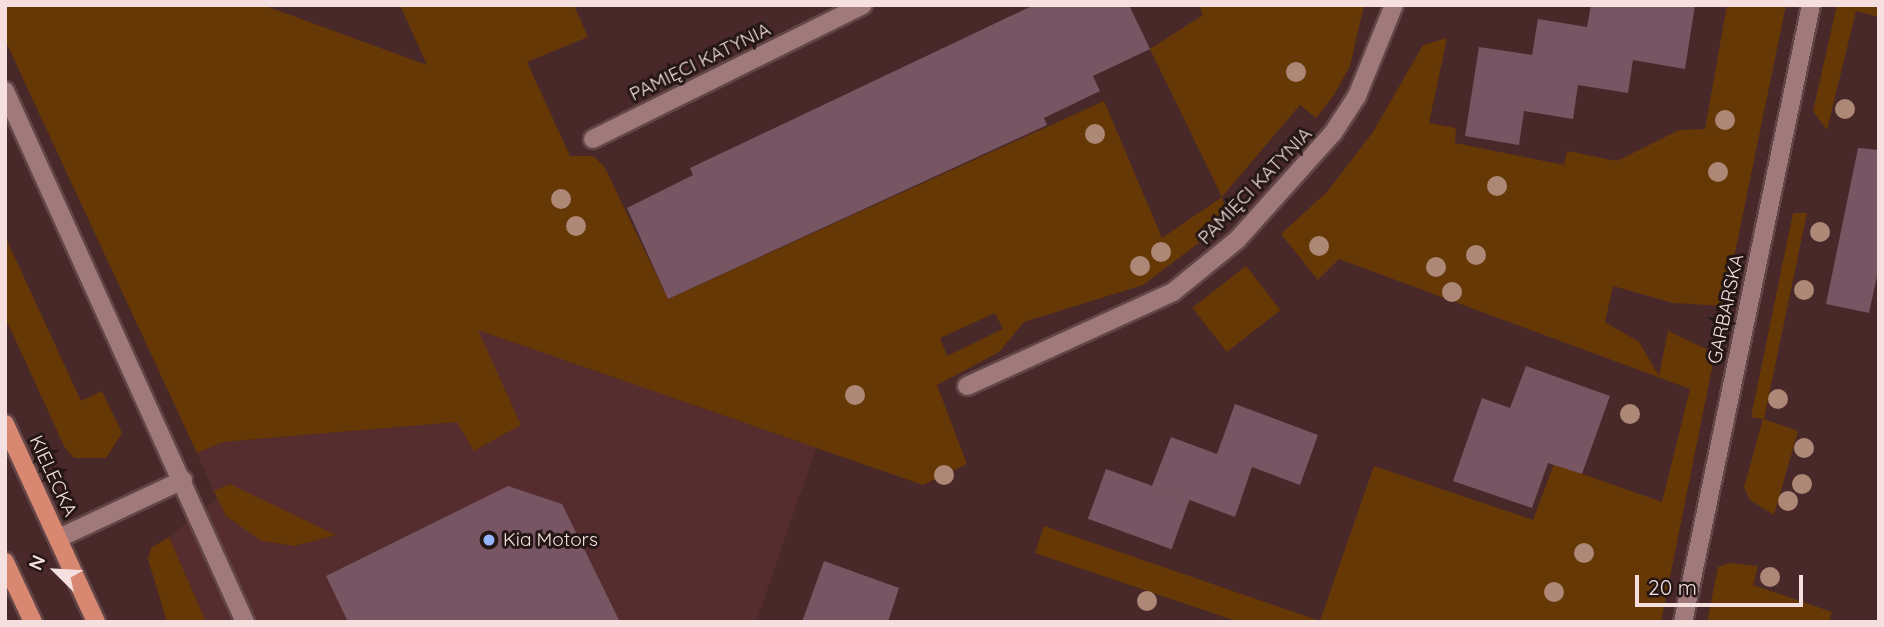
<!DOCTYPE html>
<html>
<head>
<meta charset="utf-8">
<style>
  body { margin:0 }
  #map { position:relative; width:1884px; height:627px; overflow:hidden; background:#49282a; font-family:Quicksand,sans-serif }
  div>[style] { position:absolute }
  .built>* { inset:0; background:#562d2f }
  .green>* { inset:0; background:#653805; transform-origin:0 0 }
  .building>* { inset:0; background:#785562; transform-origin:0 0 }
  .roads { filter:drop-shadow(2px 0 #624647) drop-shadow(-2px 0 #624647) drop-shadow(0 2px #624647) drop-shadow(0 -2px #624647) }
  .service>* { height:18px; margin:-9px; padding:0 9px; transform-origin:9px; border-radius:9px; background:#a0797a }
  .minor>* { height:18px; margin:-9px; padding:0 9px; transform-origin:9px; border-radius:9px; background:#a0797a }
  .primary>* { height:18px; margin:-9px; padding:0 9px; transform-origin:9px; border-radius:9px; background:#d88771 }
  .trees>* { width:20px; height:20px; margin:-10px; border-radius:50%; background:#ad8877 }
  .dots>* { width:19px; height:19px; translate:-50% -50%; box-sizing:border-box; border:4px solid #251616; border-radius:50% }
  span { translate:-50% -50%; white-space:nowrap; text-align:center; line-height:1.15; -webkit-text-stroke:6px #251616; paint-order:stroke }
  .street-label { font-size:19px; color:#f5dfdf }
  .poi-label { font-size:19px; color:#f5dfdf }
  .left { translate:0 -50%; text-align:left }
  .frame { position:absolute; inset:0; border:7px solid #f5dfdf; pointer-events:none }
  .north { position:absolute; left:21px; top:536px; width:70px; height:70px; -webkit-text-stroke:5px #251616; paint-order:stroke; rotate:294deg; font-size:19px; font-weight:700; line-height:28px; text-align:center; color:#f5dfdf }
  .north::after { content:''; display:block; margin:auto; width:24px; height:32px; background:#f5dfdf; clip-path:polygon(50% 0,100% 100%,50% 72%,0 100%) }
  .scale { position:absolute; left:1635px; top:575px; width:168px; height:32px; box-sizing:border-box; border:4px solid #f5dfdf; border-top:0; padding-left:9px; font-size:21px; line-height:24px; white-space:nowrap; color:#f5dfdf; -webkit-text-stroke:5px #251616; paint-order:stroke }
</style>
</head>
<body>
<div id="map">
  <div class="built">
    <i style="clip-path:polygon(477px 329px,816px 448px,756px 622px,206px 622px,169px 537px,217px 499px,197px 453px,223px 442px,458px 422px,475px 451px,520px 425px)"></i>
  </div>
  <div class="green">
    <i style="clip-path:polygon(evenodd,5px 5px,263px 5px,427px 65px,400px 5px,574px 5px,588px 37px,527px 62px,570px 156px,593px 156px,604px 166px,668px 299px,1104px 101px,1162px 238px,1222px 197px,1150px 49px,1203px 15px,1199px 5px,1364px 5px,1350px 66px,1334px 95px,1316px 118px,1300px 105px,1282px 126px,1222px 197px,1229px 220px,1143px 285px,1024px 322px,999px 352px,937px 385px,967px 464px,923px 485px,478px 330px,521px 425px,474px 451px,457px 422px,223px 442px,197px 453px,5px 40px,5px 5px,995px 313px,1003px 329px,947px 356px,940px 338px,995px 313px)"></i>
    <i style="clip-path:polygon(1727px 5px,1786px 5px,1724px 306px,1673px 303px,1613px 286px,1605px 322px,1639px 342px,1659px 376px,1668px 331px,1715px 353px,1661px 622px,1239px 622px,1035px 553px,1044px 526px,1320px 621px,1374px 466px,1533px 520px,1554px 464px,1662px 502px,1690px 389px,1339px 259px,1318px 280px,1281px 234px,1327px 192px,1373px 132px,1423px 45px,1447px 38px,1429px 123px,1456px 128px,1455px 143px,1564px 165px,1567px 151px,1617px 161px,1679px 130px,1705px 129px)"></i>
    <i style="clip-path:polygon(1837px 5px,1879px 5px,1879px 17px,1856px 11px,1827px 130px,1813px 111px)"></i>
    <i style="clip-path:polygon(1793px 213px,1807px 213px,1764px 419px,1798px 431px,1774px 515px,1750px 500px,1744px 487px,1763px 419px,1751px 417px)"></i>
    <i style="clip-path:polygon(5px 236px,81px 401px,102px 391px,122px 433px,106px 458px,74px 458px,64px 446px,5px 317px)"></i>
    <i style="left:1246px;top:266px;width:56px;height:68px;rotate:52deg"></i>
    <i style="clip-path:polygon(230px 484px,336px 535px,295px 546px,262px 541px,226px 516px,214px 491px)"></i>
    <i style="clip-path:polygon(169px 537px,206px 622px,167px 622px,148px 559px,151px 548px)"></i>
    <i style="clip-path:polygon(1729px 563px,1758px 566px,1753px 585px,1832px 612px,1829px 622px,1707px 622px,1718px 567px)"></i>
  </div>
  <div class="building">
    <i style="clip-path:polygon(1034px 5px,1129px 5px,1150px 49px,1093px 76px,1100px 91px,1044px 118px,1047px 125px,668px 299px,627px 208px,693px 175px,690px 168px)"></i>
    <i style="clip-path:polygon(1591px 5px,1695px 5px,1685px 69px,1633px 60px,1628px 93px,1578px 85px,1573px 119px,1524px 111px,1519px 145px,1465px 136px,1479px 47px,1532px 55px,1538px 19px,1587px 27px)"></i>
    <i style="clip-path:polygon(1858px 148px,1879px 150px,1879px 267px,1869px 313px,1826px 304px)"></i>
    <i style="clip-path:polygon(1526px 366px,1610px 396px,1582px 474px,1548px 463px,1532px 508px,1453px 481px,1482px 398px,1510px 408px)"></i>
    <i style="clip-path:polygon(1235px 404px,1318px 435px,1300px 485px,1252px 467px,1235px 517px,1152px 486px,1171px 437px,1217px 454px)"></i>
    <i style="left:1106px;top:469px;width:89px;height:53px;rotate:20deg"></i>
    <i style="clip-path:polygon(508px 486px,562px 504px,620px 622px,348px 622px,326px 576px)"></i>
    <i style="clip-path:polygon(824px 561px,899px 588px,888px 622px,802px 622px)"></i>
  </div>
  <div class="roads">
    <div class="service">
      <i style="left:5px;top:91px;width:583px;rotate:65.68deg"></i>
      <i style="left:967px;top:386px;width:226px;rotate:-24.5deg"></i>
      <i style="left:1173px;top:292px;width:82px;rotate:-39.1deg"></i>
      <i style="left:1237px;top:240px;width:144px;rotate:-48.1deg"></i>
      <i style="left:1333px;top:133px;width:44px;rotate:-57deg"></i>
      <i style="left:1357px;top:96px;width:98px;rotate:-67.9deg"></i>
      <i style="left:59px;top:538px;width:137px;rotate:-25.1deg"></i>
    </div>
    <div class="minor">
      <i style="left:593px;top:139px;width:301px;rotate:-26.4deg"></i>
      <i style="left:1683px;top:622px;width:630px;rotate:-78.28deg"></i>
    </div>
    <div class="primary">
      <i style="left:5px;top:424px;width:218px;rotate:65.3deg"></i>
      <i style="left:5px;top:562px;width:66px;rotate:65deg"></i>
    </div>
  </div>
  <div class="trees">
    <i style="left:1296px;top:72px"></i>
    <i style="left:1845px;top:109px"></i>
    <i style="left:1725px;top:120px"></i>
    <i style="left:1095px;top:134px"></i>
    <i style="left:1718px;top:172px"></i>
    <i style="left:1497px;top:186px"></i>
    <i style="left:561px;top:199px"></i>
    <i style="left:576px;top:226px"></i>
    <i style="left:1820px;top:232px"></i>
    <i style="left:1319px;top:246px"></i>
    <i style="left:1161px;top:252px"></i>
    <i style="left:1476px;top:255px"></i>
    <i style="left:1140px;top:266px"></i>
    <i style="left:1436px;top:267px"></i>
    <i style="left:1804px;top:290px"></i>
    <i style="left:1452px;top:292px"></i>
    <i style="left:855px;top:395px"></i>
    <i style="left:1778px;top:399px"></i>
    <i style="left:1630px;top:414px"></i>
    <i style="left:1804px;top:448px"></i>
    <i style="left:944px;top:475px"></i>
    <i style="left:1802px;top:484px"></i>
    <i style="left:1788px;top:501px"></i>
    <i style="left:1584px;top:553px"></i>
    <i style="left:1770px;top:577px"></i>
    <i style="left:1554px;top:592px"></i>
    <i style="left:1147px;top:601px"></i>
  </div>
  <div class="dots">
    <i style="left:489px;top:540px;background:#95b6fd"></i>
  </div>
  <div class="street-label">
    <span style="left:700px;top:62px;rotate:-26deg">PAMIĘCI KATYNIA</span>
    <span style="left:1255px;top:186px;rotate:-46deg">PAMIĘCI KATYNIA</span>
    <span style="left:1726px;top:309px;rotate:-78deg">GARBARSKA</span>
    <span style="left:53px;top:476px;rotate:65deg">KIELECKA</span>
  </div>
  <div class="poi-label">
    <span class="left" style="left:503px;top:540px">Kia Motors</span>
  </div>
  <div class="frame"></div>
  <div class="north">N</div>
  <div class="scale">20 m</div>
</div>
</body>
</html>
